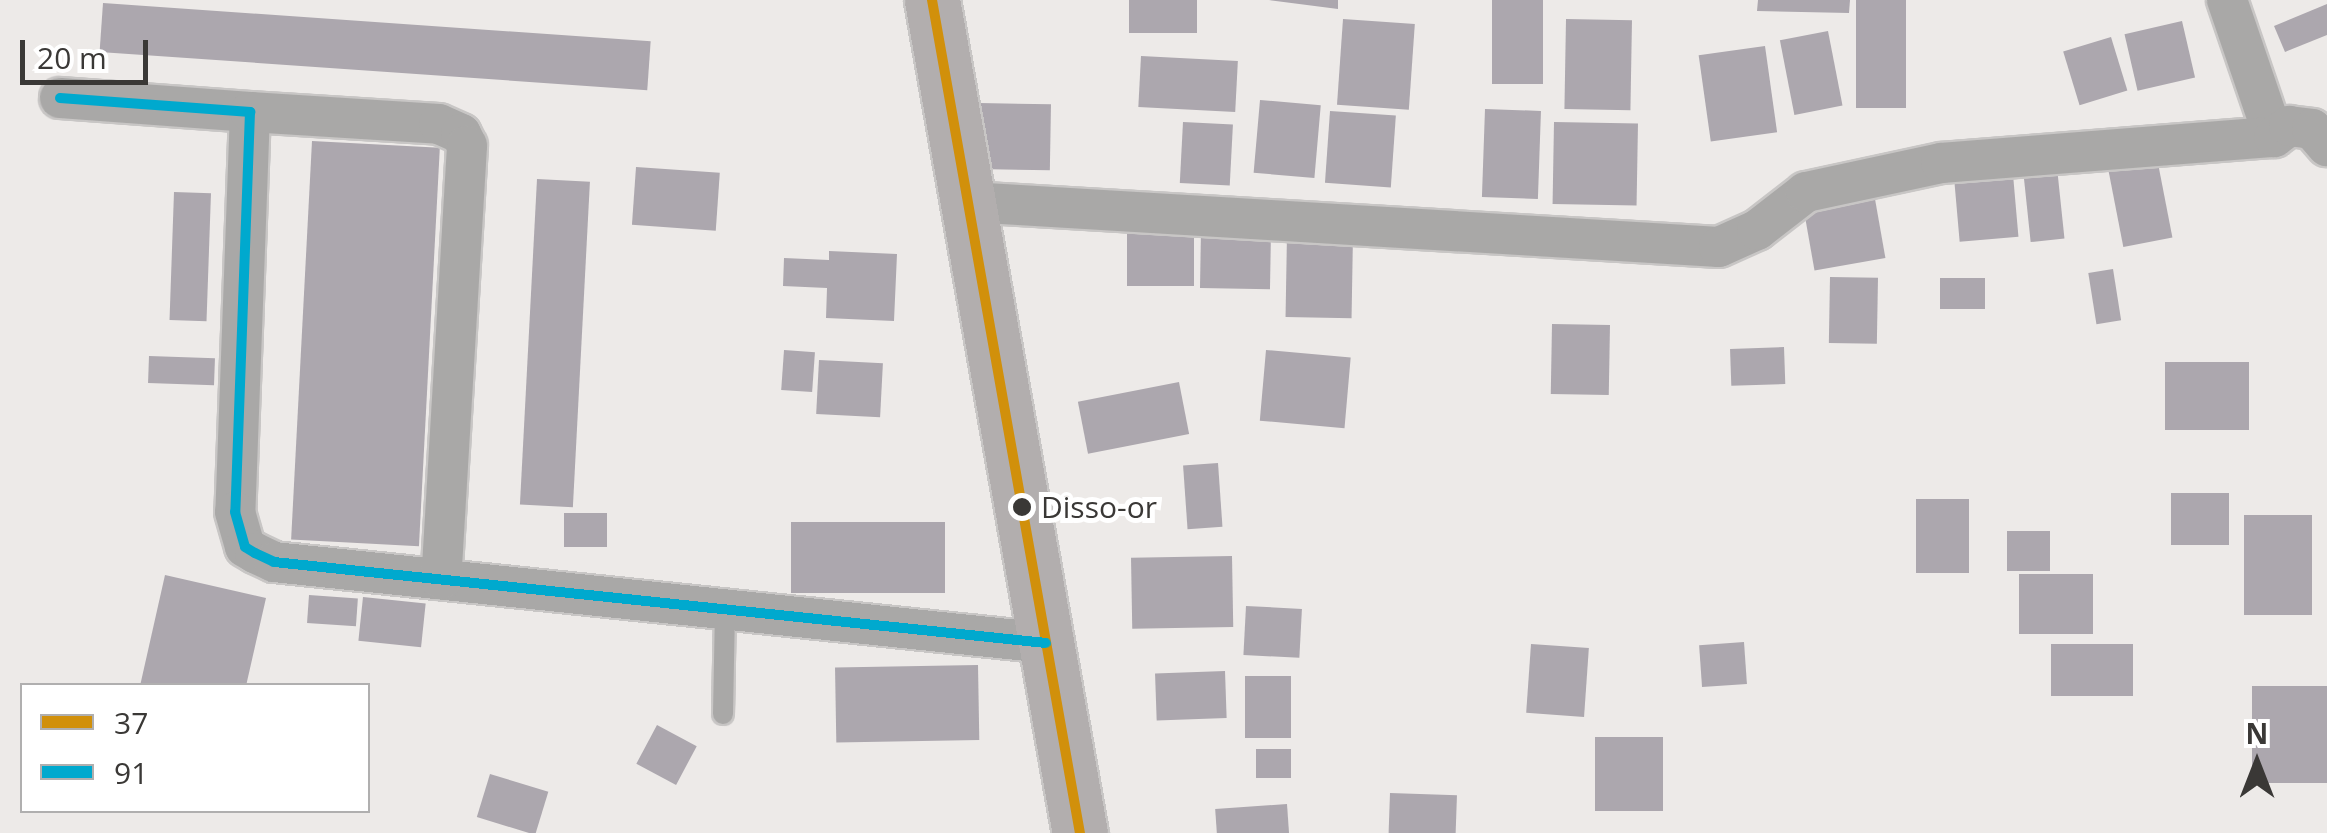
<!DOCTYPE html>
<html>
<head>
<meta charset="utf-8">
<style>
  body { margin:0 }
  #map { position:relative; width:2327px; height:833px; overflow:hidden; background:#edeae8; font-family:"Open Sans",sans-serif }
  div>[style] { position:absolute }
  .building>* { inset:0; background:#aca7ae; transform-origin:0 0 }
  .roads { filter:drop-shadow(2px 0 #c8c6c5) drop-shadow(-2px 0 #c8c6c5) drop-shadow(0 2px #c8c6c5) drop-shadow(0 -2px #c8c6c5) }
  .lane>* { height:20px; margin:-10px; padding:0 10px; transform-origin:10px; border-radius:10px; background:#a9a8a7 }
  .street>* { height:40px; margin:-20px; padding:0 20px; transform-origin:20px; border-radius:20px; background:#a9a8a7 }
  .highway>* { height:55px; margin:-27.5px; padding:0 27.5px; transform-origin:27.5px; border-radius:27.5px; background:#b2aeae }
  .bus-1>* { height:10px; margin:-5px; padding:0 5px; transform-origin:5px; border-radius:5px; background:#d1900b }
  .bus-2>* { height:10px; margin:-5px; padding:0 5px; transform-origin:5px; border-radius:5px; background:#00a9ce }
  .dots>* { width:28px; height:28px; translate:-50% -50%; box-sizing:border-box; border:5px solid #fff; border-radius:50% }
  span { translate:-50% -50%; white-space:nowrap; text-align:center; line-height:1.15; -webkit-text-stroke:10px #fff; paint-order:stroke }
  .bus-label { font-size:30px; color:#3a3836 }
  .left { translate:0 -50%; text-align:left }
  .legend { position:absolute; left:20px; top:683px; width:350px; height:130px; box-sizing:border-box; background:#fff; border:2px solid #b0afaf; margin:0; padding:12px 18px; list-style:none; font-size:30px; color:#3a3836 }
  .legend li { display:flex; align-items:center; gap:20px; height:50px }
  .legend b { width:50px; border:2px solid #b0afaf }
  .north { position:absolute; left:2207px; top:713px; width:100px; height:100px; -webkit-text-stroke:8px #fff; paint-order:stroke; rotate:0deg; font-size:28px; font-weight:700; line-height:40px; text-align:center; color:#3a3836 }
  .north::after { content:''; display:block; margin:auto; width:35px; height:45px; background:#3a3836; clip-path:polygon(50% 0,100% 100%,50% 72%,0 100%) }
  .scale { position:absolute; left:20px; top:40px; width:128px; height:45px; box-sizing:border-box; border:5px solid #3a3836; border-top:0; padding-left:12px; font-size:30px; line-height:35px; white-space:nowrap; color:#3a3836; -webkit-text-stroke:8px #fff; paint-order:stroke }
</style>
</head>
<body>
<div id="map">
  <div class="building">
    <i style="left:1129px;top:0;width:68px;height:33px"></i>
    <i style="clip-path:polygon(1269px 0,1338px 0,1338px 9px)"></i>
    <i style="left:1492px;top:0;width:51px;height:84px"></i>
    <i style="clip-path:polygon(1758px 0,1850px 0,1849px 13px,1757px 11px)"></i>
    <i style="left:1856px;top:0;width:50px;height:108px"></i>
    <i style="left:103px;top:3px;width:549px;height:49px;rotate:4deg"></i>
    <i style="clip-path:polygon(2327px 4px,2327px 35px,2285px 52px,2274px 26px)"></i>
    <i style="left:1343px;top:19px;width:72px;height:86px;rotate:4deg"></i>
    <i style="left:1566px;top:19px;width:66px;height:90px;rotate:1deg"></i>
    <i style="left:2182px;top:21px;width:58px;height:59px;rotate:77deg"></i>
    <i style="left:1828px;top:31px;width:76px;height:49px;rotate:79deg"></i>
    <i style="left:2111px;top:37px;width:56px;height:50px;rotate:73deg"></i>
    <i style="left:1765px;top:46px;width:87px;height:67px;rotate:82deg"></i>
    <i style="left:1141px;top:56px;width:97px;height:51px;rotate:3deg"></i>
    <i style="left:1260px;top:100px;width:61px;height:73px;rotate:5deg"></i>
    <i style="left:979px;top:103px;width:72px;height:66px;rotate:1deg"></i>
    <i style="left:1485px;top:109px;width:56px;height:88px;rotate:2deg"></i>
    <i style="left:1330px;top:111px;width:66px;height:72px;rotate:4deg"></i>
    <i style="left:1183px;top:122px;width:50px;height:61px;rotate:3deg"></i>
    <i style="left:1554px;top:122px;width:84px;height:82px;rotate:1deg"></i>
    <i style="left:312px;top:141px;width:128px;height:399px;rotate:3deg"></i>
    <i style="left:2156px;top:153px;width:86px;height:50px;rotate:79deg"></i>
    <i style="left:2056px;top:158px;width:81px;height:34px;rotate:84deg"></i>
    <i style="left:2012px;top:163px;width:74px;height:59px;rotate:85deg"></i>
    <i style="left:636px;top:167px;width:84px;height:58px;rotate:4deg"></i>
    <i style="left:537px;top:179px;width:53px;height:326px;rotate:3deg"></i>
    <i style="left:174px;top:192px;width:37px;height:128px;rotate:2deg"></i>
    <i style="left:1875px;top:199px;width:60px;height:72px;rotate:80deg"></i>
    <i style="left:1127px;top:217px;width:67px;height:69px"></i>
    <i style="left:1201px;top:230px;width:70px;height:58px;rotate:1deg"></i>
    <i style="left:1287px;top:234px;width:66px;height:83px;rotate:1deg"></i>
    <i style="clip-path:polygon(829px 251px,897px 254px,894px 321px,826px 318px,827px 288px,783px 286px,784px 258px,829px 260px)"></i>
    <i style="left:2113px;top:269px;width:52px;height:25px;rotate:81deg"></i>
    <i style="left:1830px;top:277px;width:48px;height:66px;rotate:1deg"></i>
    <i style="left:1940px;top:278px;width:45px;height:31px"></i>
    <i style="left:1552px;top:324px;width:58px;height:70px;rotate:1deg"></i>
    <i style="left:1784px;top:347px;width:37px;height:54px;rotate:88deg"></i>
    <i style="left:784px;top:350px;width:31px;height:40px;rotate:4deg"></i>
    <i style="left:1266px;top:350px;width:85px;height:71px;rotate:5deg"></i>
    <i style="left:149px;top:356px;width:66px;height:27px;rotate:2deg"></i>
    <i style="left:819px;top:360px;width:64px;height:54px;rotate:3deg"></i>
    <i style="left:2165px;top:362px;width:84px;height:68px"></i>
    <i style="left:1179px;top:382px;width:53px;height:103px;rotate:79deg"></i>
    <i style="left:1218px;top:463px;width:64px;height:35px;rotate:86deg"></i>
    <i style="left:2171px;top:493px;width:58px;height:52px"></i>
    <i style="left:1916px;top:499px;width:53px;height:74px"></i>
    <i style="left:564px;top:513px;width:43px;height:34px"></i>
    <i style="left:2244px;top:515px;width:68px;height:100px"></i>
    <i style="left:791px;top:522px;width:154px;height:71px"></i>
    <i style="left:2007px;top:531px;width:43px;height:40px"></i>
    <i style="left:1232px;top:556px;width:71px;height:101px;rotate:89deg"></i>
    <i style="left:2019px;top:574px;width:74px;height:60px"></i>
    <i style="clip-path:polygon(165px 575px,266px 598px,246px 686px,140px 686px)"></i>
    <i style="left:309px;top:595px;width:49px;height:28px;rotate:4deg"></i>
    <i style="left:363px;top:597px;width:63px;height:44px;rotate:6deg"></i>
    <i style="left:1246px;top:606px;width:56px;height:49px;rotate:3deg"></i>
    <i style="left:1744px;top:642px;width:42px;height:45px;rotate:86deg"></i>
    <i style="left:1531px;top:644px;width:58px;height:69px;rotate:4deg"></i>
    <i style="left:2051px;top:644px;width:82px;height:52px"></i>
    <i style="left:978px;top:665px;width:75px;height:143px;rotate:89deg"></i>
    <i style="left:1225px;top:671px;width:47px;height:70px;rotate:88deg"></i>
    <i style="left:1245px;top:676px;width:46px;height:62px"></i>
    <i style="left:2252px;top:686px;width:75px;height:97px"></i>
    <i style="left:657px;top:725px;width:45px;height:44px;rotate:28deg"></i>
    <i style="left:1595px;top:737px;width:68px;height:74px"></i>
    <i style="left:1256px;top:749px;width:35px;height:29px"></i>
    <i style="left:490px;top:774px;width:61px;height:45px;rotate:17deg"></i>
    <i style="left:1390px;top:793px;width:67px;height:40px;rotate:2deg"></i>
    <i style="left:1287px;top:804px;width:29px;height:72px;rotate:86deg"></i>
  </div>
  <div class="roads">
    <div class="lane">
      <i style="left:723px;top:714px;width:105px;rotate:-88.9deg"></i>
    </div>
    <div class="street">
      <i style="left:2227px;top:0;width:145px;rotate:71.1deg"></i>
      <i style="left:60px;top:98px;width:191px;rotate:4.2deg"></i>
      <i style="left:250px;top:112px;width:400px;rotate:92.1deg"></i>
      <i style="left:235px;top:512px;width:36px;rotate:74deg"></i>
      <i style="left:245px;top:547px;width:12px;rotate:31deg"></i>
      <i style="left:255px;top:553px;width:21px;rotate:25deg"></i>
      <i style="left:274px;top:562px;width:776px;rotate:5.99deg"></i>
      <i style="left:250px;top:112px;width:189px;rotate:3.6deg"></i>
      <i style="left:439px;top:124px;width:24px;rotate:24deg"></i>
      <i style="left:461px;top:134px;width:13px;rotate:63deg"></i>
      <i style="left:467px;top:146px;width:434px;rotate:93.4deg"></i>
      <i style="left:969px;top:202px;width:751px;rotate:3.43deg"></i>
      <i style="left:1719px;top:247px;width:42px;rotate:-24.1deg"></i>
      <i style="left:1757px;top:230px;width:62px;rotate:-37.8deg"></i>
      <i style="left:1806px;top:192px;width:138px;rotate:-12.1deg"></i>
      <i style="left:1941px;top:163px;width:334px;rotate:-4.5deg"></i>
      <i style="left:2274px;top:137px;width:19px;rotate:-36deg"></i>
      <i style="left:2289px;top:126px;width:23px;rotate:7deg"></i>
      <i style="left:2312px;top:129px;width:23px;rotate:49deg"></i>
    </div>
    <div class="highway">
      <i style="left:932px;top:0;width:846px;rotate:79.93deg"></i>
    </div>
  </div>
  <div class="bus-1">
    <i style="left:932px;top:0;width:846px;rotate:79.93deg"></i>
  </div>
  <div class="bus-2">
    <i style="left:60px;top:98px;width:191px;rotate:4.2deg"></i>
    <i style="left:250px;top:112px;width:400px;rotate:92.1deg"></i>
    <i style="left:235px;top:512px;width:36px;rotate:74deg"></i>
    <i style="left:245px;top:547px;width:12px;rotate:31deg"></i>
    <i style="left:255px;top:553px;width:21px;rotate:25deg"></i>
    <i style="left:274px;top:562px;width:776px;rotate:5.99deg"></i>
  </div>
  <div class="dots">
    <i style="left:1022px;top:507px;background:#3a3836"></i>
  </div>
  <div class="bus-label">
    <span class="left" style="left:1041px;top:507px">Disso-or</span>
  </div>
  <ul class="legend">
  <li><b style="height:12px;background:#d1900b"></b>37</li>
  <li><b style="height:12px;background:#00a9ce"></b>91</li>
  </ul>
  <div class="north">N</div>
  <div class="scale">20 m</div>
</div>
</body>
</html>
